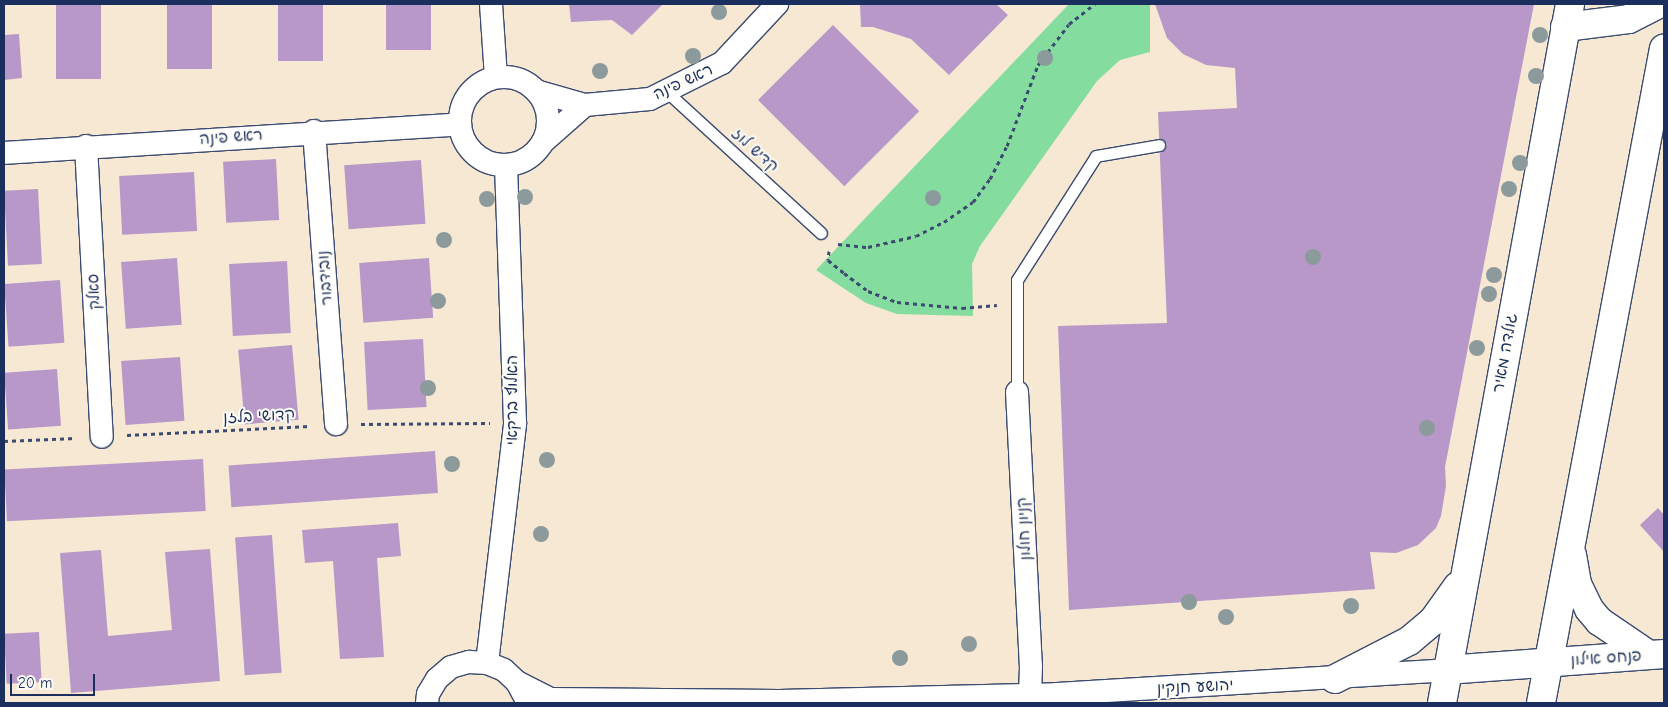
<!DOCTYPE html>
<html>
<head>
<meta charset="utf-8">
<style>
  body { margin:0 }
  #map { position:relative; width:1668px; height:707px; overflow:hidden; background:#f6e8d3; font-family:"Comic Neue","Playpen Sans Hebrew",sans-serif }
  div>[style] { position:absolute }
  .green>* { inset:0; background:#85dc9f }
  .building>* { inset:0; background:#b898c8; transform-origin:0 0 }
  .path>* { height:3px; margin-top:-1.5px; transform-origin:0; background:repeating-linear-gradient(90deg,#3c4b70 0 4px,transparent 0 8px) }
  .roads { filter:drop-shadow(1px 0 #3c4b70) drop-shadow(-1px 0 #3c4b70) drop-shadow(0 1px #3c4b70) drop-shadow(0 -1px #3c4b70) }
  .service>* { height:11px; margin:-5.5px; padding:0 5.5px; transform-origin:5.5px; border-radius:5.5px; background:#fff }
  .minor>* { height:22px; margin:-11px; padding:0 11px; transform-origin:11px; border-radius:11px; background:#fff }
  .minor>.ring { margin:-11px; padding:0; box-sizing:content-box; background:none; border:22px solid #fff; border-radius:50% }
  .tertiary>* { height:28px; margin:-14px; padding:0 14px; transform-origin:14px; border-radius:14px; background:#fff }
  .secondary>* { height:28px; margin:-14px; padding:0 14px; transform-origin:14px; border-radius:14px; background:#fff }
  .trees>* { width:16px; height:16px; margin:-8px; border-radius:50%; background:#8c9a9b }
  span { translate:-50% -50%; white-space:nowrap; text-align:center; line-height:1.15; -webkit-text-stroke:4px #fdfcf7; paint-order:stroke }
  .street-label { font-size:16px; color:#1b2f5e }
  .frame { position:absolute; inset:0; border:5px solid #1b2f5e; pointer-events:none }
  .scale { position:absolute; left:10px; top:674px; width:85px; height:22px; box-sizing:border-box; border:2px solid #1b2f5e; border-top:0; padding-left:6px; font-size:15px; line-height:18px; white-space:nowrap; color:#1b2f5e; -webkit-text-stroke:4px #fdfcf7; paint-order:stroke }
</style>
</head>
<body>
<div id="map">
  <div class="green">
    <i style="clip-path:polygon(1069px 4px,1150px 4px,1150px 52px,1120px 60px,1097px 81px,980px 246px,972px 264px,973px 316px,897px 314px,866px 303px,816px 270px)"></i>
  </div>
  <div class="building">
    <i style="left:56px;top:4px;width:45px;height:75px"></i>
    <i style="left:167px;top:4px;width:45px;height:65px"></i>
    <i style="left:278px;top:4px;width:45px;height:57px"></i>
    <i style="left:386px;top:4px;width:45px;height:46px"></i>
    <i style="clip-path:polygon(569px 4px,663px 4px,632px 35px,612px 20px,571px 22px)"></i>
    <i style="clip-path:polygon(860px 4px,996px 4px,1008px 15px,949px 75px,911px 39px,873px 27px,861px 27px)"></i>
    <i style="clip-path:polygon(1155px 4px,1534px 4px,1445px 467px,1446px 486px,1441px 516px,1436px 528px,1418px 545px,1396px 553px,1370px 552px,1375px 589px,1069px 610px,1058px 326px,1167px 323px,1158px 112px,1237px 108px,1235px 68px,1206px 65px,1183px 54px,1167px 38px)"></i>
    <i style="left:833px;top:25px;width:122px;height:106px;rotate:45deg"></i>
    <i style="clip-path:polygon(19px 34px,22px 78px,4px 80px,4px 35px)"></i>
    <i style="left:276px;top:159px;width:61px;height:53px;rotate:87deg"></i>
    <i style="left:421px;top:160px;width:64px;height:77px;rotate:86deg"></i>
    <i style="left:194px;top:172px;width:59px;height:75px;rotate:87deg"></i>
    <i style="left:38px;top:189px;width:75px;height:34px;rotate:87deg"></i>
    <i style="left:177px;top:258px;width:67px;height:56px;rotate:86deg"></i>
    <i style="left:429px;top:258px;width:60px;height:70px;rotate:86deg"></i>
    <i style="left:287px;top:261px;width:72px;height:58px;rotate:87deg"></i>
    <i style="left:60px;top:280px;width:63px;height:56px;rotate:86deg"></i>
    <i style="left:423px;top:339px;width:68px;height:59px;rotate:87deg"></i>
    <i style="left:292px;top:345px;width:75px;height:54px;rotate:85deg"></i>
    <i style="left:180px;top:357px;width:64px;height:59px;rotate:86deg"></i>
    <i style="left:57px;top:369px;width:57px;height:53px;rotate:86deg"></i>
    <i style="left:435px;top:451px;width:42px;height:207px;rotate:86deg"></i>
    <i style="left:203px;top:459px;width:52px;height:199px;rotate:87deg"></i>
    <i style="clip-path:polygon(1658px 508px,1664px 515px,1664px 552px,1640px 525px)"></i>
    <i style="clip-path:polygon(398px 523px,401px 556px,377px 558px,384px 657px,340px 659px,333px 561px,305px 563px,302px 530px)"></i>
    <i style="left:272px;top:535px;width:138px;height:37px;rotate:86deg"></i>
    <i style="clip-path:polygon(210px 549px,220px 681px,71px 693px,60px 553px,101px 550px,108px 636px,172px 630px,165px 552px)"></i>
    <i style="left:39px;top:632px;width:50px;height:35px;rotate:87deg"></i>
  </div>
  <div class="path">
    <i style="left:838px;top:244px;width:30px;rotate:6deg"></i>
    <i style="left:868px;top:247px;width:49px;rotate:-12.9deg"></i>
    <i style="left:916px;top:236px;width:31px;rotate:-27deg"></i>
    <i style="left:944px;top:222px;width:35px;rotate:-35deg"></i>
    <i style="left:973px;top:202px;width:29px;rotate:-54deg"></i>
    <i style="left:990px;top:179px;width:37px;rotate:-63deg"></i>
    <i style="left:1007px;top:146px;width:87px;rotate:-69.1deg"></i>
    <i style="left:1038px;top:65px;width:51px;rotate:-52.9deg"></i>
    <i style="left:1069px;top:24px;width:33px;rotate:-38deg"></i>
    <i style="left:829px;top:251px;width:9px;rotate:96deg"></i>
    <i style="left:828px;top:260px;width:21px;rotate:39deg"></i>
    <i style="left:844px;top:273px;width:30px;rotate:37deg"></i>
    <i style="left:868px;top:291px;width:31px;rotate:21deg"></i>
    <i style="left:897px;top:302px;width:65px;rotate:5.3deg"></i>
    <i style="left:962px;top:308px;width:35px;rotate:-5deg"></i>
    <i style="left:361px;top:424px;width:129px;rotate:-0.4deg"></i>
    <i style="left:127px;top:435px;width:183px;rotate:-2.8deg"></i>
    <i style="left:4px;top:441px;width:72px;rotate:-2.4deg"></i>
  </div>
  <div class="roads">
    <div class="service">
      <i style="left:666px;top:91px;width:210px;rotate:42.5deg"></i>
      <i style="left:1017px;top:392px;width:112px;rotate:-90deg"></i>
      <i style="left:1017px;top:280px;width:147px;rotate:-57.5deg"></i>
      <i style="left:1096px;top:156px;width:64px;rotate:-9.9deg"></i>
    </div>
    <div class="minor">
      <i style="left:491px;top:4px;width:73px;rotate:86.1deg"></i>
      <i class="ring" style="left:460px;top:77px;width:66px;height:66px"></i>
      <i style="left:536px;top:91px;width:51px;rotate:15.9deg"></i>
      <i style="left:585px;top:105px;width:65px;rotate:-5.3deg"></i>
      <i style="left:650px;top:99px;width:80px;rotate:-26.6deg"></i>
      <i style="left:722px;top:63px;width:81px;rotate:-47deg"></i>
      <i style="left:314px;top:131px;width:294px;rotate:85.7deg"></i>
      <i style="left:543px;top:142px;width:56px;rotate:-41.4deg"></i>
      <i style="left:86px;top:146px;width:291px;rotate:86.9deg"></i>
      <i style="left:4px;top:153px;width:456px;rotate:-3.6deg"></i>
      <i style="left:1017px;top:392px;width:274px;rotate:87.1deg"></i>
      <i style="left:1031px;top:666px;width:37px;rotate:92deg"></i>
      <i style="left:487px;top:663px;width:242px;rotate:-83.3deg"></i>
      <i style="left:515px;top:423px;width:257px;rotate:-92deg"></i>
      <i style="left:517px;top:682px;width:37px;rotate:27deg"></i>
      <i style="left:550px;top:699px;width:229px;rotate:0.5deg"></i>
      <i style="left:779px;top:701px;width:278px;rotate:-1.4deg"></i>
      <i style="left:1057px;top:694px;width:390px;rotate:-3.5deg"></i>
      <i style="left:427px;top:703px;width:9px;rotate:-84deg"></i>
      <i style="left:428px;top:694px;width:17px;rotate:-59deg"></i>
      <i style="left:437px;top:679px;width:18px;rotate:-41deg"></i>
      <i style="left:451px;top:667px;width:19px;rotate:-16deg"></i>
      <i style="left:469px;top:662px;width:18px;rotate:3deg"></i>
      <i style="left:487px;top:663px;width:18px;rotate:22deg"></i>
      <i style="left:504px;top:670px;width:18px;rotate:43deg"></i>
      <i style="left:517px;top:682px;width:15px;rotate:62deg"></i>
    </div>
    <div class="tertiary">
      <i style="left:1446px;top:670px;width:219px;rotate:-4.2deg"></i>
    </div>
    <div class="secondary">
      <i style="left:1565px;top:27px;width:64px;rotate:-7.1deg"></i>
      <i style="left:1629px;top:19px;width:33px;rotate:-27deg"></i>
      <i style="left:1572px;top:555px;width:29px;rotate:80deg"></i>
      <i style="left:1577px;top:584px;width:28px;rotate:64deg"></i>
      <i style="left:1589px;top:609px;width:16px;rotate:50deg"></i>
      <i style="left:1599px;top:621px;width:60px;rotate:34.2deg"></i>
      <i style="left:1335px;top:679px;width:83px;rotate:-27.2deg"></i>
      <i style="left:1409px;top:641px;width:31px;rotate:-40deg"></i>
      <i style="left:1433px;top:621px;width:43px;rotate:-54.5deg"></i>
      <i style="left:1442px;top:703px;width:711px;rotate:-79.62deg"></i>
      <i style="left:1541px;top:703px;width:666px;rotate:-79.36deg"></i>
    </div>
  </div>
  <div class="trees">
    <i style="left:719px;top:12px"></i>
    <i style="left:1540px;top:35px"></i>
    <i style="left:693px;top:56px"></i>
    <i style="left:1045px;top:58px"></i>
    <i style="left:600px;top:71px"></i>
    <i style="left:1536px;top:76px"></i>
    <i style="left:1520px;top:163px"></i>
    <i style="left:1509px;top:189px"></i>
    <i style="left:525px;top:197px"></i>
    <i style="left:933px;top:198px"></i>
    <i style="left:487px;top:199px"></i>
    <i style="left:444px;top:240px"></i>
    <i style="left:1313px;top:257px"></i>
    <i style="left:1494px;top:275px"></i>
    <i style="left:1489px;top:294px"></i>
    <i style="left:438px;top:301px"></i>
    <i style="left:1477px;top:348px"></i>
    <i style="left:428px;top:388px"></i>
    <i style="left:1427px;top:428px"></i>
    <i style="left:547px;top:460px"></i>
    <i style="left:452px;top:464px"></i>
    <i style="left:541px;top:534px"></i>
    <i style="left:1189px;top:602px"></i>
    <i style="left:1351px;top:606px"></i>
    <i style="left:1226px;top:617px"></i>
    <i style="left:969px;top:644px"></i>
    <i style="left:900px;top:658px"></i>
  </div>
  <div class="street-label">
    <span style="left:683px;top:82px;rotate:-25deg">ראש פינה</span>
    <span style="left:231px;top:137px;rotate:-4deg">ראש פינה</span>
    <span style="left:755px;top:150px;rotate:42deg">קדיש לוז</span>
    <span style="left:325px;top:278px;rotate:-94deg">נובידבור</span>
    <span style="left:94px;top:292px;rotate:-93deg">סאלק</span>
    <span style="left:1505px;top:353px;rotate:-80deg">גולדה מאיר</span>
    <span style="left:512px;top:400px;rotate:-90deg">האלוף ברקאי</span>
    <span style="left:259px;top:416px;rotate:-3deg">קדושי בלזן</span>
    <span style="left:1024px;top:529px;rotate:-93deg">קניון חולון</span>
    <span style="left:1606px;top:658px;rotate:-4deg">פנחס אילון</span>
    <span style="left:1195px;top:687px;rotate:-3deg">יהושע חנקין</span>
  </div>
  <div class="frame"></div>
  <div class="scale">20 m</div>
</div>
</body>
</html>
